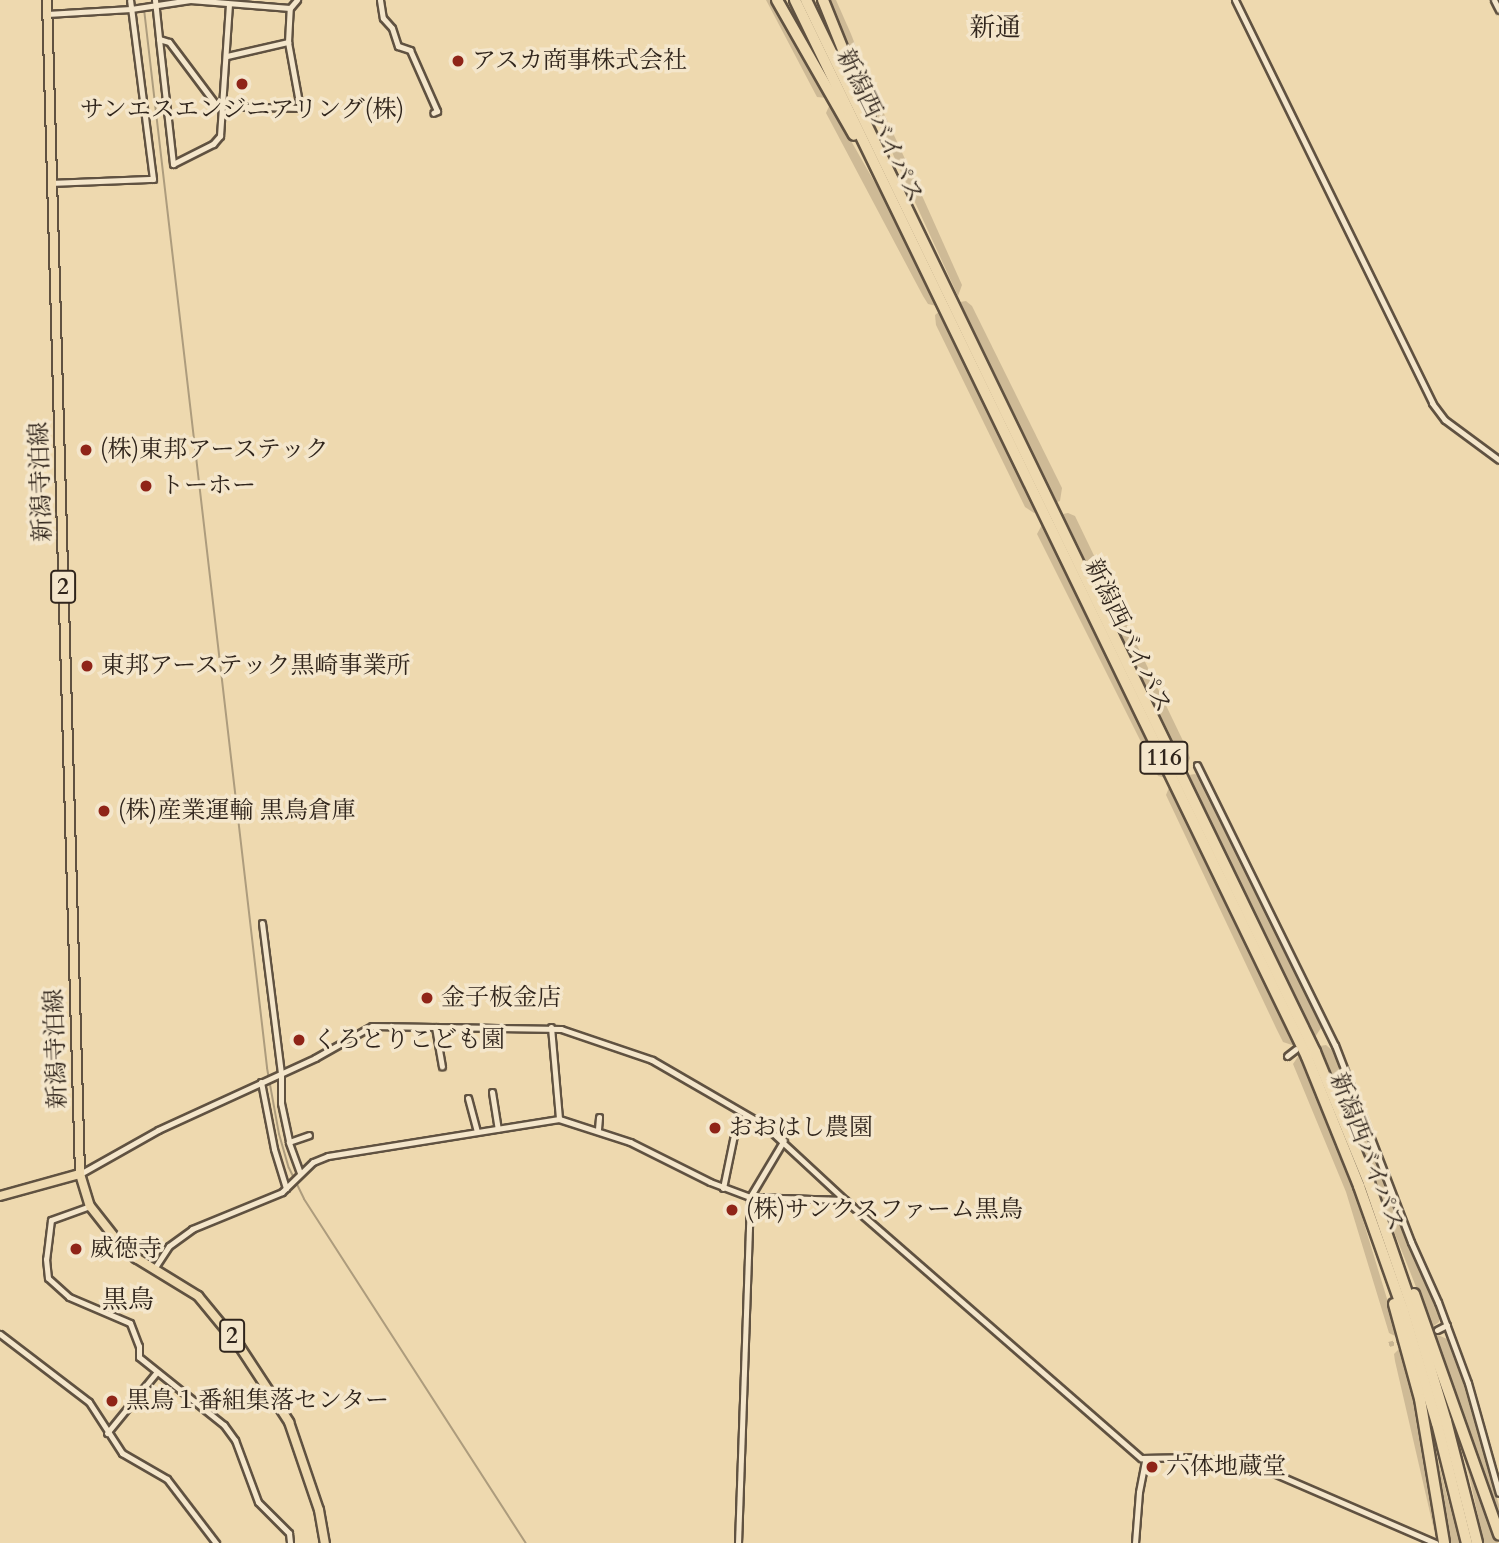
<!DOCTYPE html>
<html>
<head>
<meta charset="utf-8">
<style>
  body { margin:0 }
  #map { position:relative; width:1499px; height:1543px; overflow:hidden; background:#eed9af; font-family:Cardo,"Noto Serif JP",serif }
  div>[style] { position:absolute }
  .green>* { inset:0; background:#ceba96 }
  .stream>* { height:2px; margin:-1px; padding:0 1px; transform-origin:1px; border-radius:1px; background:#ad9c7d }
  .street-tunnel>* { height:5px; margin-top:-2.5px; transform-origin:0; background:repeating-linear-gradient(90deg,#c8b592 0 5px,transparent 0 7.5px) }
  .roads { filter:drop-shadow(2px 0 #605241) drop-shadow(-2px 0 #605241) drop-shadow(0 2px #605241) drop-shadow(0 -2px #605241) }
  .street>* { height:5px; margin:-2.5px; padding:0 2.5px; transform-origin:2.5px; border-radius:2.5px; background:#f4e6cb }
  .primary>* { height:8px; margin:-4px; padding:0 4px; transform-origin:4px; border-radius:4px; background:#eed9af }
  .highway>* { height:10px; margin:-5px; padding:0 5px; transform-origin:5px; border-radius:5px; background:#eed9af }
  .dots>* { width:19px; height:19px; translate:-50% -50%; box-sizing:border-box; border:4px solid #f4e6cb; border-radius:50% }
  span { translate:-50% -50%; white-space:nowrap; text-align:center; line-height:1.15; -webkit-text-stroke:7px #f4e6cb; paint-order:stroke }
  .shield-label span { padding:2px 5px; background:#f4e6cb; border:2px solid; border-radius:5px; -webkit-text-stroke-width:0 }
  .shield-label { font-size:23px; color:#30251c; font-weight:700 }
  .poi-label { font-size:24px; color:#30251c }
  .left { translate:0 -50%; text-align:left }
  .street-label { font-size:24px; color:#30251c }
  .neighbourhood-label { font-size:26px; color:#30251c }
</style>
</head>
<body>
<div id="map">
  <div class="green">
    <i style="clip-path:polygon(766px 0,770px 0,827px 98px,817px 97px)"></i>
    <i style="clip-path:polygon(827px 0,836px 0,851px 34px,867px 75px,861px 83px)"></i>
    <i style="clip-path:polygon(863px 89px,874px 92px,924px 200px,962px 285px,958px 296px)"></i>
    <i style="clip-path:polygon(830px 104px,895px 218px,937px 306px,928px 304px,923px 296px,826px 113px)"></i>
    <i style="clip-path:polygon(966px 301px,972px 306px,1062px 488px,1060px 501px,1057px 502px,960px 302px)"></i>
    <i style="clip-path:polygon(940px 311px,1019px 474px,1037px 512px,1034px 513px,1025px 507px,936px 325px,935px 315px)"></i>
    <i style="clip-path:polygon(1068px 513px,1075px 516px,1185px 745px,1190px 758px,1186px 768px,1063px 514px)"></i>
    <i style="clip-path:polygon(1043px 523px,1080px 603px,1166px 778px,1158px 776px,1037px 534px)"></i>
    <i style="clip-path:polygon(1195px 774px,1201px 778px,1307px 992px,1321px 1028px,1315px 1037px,1189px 775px)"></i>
    <i style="clip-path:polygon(1170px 785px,1241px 931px,1295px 1046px,1283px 1042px,1277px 1030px,1166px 795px)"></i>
    <i style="clip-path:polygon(1326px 1045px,1333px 1051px,1440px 1315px,1439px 1322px,1432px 1327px,1320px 1046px)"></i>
    <i style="clip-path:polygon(1299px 1055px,1351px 1181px,1399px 1338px,1389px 1333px,1346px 1192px,1293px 1064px)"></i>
    <i style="clip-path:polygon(1438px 1335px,1447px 1339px,1459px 1369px,1499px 1505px,1499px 1518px,1434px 1336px)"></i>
    <i style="clip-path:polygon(1402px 1346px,1418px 1413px,1440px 1543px,1437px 1543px,1395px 1361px,1394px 1354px)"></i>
    <i style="clip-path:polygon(1443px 1389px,1487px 1505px,1498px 1543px,1484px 1543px,1469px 1475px)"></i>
    <i style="clip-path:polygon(1421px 1391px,1447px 1496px,1460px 1543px,1447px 1543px)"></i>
  </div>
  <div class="stream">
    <i style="left:144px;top:9px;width:1066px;rotate:83.37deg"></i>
    <i style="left:267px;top:1068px;width:67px;rotate:79.7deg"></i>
    <i style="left:279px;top:1134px;width:35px;rotate:74deg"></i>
    <i style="left:289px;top:1168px;width:34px;rotate:64deg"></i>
    <i style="left:304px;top:1199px;width:409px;rotate:57.2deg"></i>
  </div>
  <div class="street-tunnel">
    <i style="left:1389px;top:1344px;width:15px;rotate:-16deg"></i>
  </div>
  <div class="roads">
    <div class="street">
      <i style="left:155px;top:0;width:39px;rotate:84deg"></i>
      <i style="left:159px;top:39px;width:10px;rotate:17deg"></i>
      <i style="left:169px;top:42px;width:80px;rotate:53.1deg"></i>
      <i style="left:217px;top:106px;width:83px;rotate:1.4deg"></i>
      <i style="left:300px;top:108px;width:67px;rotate:-100.3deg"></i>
      <i style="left:288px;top:42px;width:34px;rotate:-87deg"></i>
      <i style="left:290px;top:8px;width:11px;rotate:-49deg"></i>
      <i style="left:380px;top:0;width:18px;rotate:81deg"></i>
      <i style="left:383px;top:18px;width:13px;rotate:48deg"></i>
      <i style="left:392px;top:28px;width:19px;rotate:72deg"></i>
      <i style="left:398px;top:46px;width:13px;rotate:18deg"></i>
      <i style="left:410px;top:50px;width:67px;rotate:66.1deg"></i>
      <i style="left:437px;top:111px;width:4px;rotate:153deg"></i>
      <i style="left:1235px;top:0;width:449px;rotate:63.9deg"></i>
      <i style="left:1432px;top:403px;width:21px;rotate:53deg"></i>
      <i style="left:1445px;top:420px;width:67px;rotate:36.5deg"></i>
      <i style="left:1494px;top:0;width:11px;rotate:63deg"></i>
      <i style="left:47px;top:14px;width:84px;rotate:-3.4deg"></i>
      <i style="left:131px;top:9px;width:60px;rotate:-8.7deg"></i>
      <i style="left:190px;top:0;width:100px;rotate:4.6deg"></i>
      <i style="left:159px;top:39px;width:126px;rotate:83.6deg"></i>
      <i style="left:173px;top:164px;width:45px;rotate:-26.6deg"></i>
      <i style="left:213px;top:144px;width:11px;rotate:-49deg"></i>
      <i style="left:220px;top:136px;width:132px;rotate:-86.1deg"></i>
      <i style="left:227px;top:56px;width:63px;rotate:-12.9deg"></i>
      <i style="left:52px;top:183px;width:101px;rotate:-2.3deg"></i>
      <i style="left:153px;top:179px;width:180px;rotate:-97.3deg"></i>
      <i style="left:1197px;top:765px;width:312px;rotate:63.8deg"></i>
      <i style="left:1335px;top:1045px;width:211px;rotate:68.9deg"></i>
      <i style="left:1411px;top:1242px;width:66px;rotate:65.8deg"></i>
      <i style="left:1438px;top:1302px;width:86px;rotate:69.7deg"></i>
      <i style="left:1468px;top:1383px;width:114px;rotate:74.3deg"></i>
      <i style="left:262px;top:923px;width:152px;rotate:82.8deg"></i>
      <i style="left:281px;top:1074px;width:29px;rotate:90deg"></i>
      <i style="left:281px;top:1103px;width:40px;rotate:78deg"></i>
      <i style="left:435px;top:1027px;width:40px;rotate:80deg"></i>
      <i style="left:551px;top:1027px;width:92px;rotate:85deg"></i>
      <i style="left:1287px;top:1056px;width:11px;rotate:-38deg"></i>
      <i style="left:261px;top:1082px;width:68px;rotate:79deg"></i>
      <i style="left:274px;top:1149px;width:41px;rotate:72.9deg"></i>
      <i style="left:492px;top:1092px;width:37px;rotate:81deg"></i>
      <i style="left:468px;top:1098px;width:35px;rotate:75deg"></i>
      <i style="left:598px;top:1129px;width:12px;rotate:-85deg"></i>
      <i style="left:300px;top:1173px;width:33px;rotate:-110deg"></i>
      <i style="left:289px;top:1142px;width:21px;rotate:-19deg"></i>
      <i style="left:80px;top:1174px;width:90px;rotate:-29.4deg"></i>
      <i style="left:158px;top:1130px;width:173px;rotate:-24.6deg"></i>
      <i style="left:315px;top:1058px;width:65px;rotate:-29.3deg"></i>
      <i style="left:372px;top:1026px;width:189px;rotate:0.9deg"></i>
      <i style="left:561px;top:1029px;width:96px;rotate:18.8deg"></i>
      <i style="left:652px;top:1060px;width:129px;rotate:30.1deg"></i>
      <i style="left:764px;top:1125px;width:110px;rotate:42.8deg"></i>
      <i style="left:845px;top:1200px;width:393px;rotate:41.1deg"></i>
      <i style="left:1141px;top:1458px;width:58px;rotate:-1deg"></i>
      <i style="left:1199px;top:1457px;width:64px;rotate:9.9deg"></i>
      <i style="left:1262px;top:1468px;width:189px;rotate:23.4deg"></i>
      <i style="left:723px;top:1188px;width:54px;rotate:-78.3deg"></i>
      <i style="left:90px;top:1206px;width:41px;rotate:160.3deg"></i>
      <i style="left:51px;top:1220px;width:39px;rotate:97deg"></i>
      <i style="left:46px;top:1259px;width:19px;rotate:84deg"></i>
      <i style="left:48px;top:1278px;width:28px;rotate:42deg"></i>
      <i style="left:69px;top:1297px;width:66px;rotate:23.1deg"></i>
      <i style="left:130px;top:1323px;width:25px;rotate:69deg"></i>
      <i style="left:139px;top:1346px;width:11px;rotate:90deg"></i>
      <i style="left:139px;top:1357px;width:109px;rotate:38.7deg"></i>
      <i style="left:224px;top:1425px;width:19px;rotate:54deg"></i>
      <i style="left:235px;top:1440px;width:66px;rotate:69.6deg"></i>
      <i style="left:258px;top:1502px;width:44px;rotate:45deg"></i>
      <i style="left:289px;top:1533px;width:10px;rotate:84deg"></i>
      <i style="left:154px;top:1269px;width:27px;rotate:-57deg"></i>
      <i style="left:169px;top:1246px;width:29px;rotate:-36deg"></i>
      <i style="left:192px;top:1229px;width:97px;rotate:-22.3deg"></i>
      <i style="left:282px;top:1192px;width:43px;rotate:-44.1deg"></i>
      <i style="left:313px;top:1162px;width:16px;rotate:-22deg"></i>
      <i style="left:328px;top:1156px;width:234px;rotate:-9.1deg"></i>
      <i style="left:559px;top:1119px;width:75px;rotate:17.9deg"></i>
      <i style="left:630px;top:1142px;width:89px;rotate:26.6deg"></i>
      <i style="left:710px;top:1182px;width:43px;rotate:20.6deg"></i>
      <i style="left:750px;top:1197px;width:95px;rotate:1.8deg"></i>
      <i style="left:1437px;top:1330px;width:11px;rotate:-27deg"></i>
      <i style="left:0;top:1334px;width:112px;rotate:37.4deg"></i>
      <i style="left:89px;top:1402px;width:61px;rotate:57.1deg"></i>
      <i style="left:122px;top:1453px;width:52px;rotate:30deg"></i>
      <i style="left:167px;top:1479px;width:81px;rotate:52.6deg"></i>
      <i style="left:107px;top:1433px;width:77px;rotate:-50.8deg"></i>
      <i style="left:738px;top:1543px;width:346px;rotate:-88deg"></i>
      <i style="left:750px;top:1197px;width:66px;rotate:-59.2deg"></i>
      <i style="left:1135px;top:1543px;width:51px;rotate:-85.5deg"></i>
      <i style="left:1139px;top:1492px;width:32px;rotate:-79deg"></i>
    </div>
    <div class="primary">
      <i style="left:47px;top:0;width:1174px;rotate:88.39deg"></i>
      <i style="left:80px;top:1174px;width:34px;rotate:73deg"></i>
      <i style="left:90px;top:1206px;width:42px;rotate:51.8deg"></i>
      <i style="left:116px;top:1239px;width:28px;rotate:44deg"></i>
      <i style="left:136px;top:1258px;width:73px;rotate:31.5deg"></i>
      <i style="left:198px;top:1296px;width:66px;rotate:50.5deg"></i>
      <i style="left:240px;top:1347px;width:90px;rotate:56.8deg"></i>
      <i style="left:289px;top:1422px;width:93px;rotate:71.2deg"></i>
      <i style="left:319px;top:1510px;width:34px;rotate:80deg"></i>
      <i style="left:0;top:1196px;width:83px;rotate:-15.4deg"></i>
    </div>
    <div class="highway">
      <i style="left:777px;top:0;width:155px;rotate:60.3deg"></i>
      <i style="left:795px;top:0;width:1174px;rotate:64.15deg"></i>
      <i style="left:1307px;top:1057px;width:139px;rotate:68deg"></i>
      <i style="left:1359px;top:1186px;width:132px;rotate:70.5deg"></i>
      <i style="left:1403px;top:1310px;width:118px;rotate:73.3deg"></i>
      <i style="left:1437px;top:1423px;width:124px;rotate:76deg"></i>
      <i style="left:806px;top:0;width:1169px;rotate:64.18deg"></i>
      <i style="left:1315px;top:1052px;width:142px;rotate:67.6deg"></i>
      <i style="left:1369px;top:1183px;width:131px;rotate:70.9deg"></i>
      <i style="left:1412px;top:1307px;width:119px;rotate:73.4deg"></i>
      <i style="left:1446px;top:1421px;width:126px;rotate:75.7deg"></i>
      <i style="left:823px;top:0;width:126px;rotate:68.1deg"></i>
      <i style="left:1414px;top:1294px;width:255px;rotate:70.5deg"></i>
      <i style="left:1394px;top:1304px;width:98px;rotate:74.7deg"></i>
      <i style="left:1420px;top:1399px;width:146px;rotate:80.5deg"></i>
    </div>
  </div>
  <div class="dots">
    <i style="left:458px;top:61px;background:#8f2418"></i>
    <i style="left:242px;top:84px;background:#8f2418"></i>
    <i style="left:86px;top:450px;background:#8f2418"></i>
    <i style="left:146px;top:486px;background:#8f2418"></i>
    <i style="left:87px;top:666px;background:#8f2418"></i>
    <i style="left:104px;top:811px;background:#8f2418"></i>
    <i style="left:427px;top:998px;background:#8f2418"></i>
    <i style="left:299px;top:1040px;background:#8f2418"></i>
    <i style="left:715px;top:1128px;background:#8f2418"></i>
    <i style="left:732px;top:1210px;background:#8f2418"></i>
    <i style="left:76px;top:1249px;background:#8f2418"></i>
    <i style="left:112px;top:1401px;background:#8f2418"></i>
    <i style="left:1152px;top:1467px;background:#8f2418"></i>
  </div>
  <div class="shield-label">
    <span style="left:63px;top:587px">2</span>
    <span style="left:1164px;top:758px">116</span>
    <span style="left:232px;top:1336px">2</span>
  </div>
  <div class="poi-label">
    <span class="left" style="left:472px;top:61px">アスカ商事株式会社</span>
    <span style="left:242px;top:110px">サンエスエンジニアリング(株)</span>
    <span class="left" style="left:100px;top:450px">(株)東邦アーステック</span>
    <span class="left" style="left:160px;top:486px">トーホー</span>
    <span class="left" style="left:101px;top:666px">東邦アーステック黒崎事業所</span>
    <span class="left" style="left:118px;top:811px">(株)産業運輸 黒鳥倉庫</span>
    <span class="left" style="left:441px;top:998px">金子板金店</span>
    <span class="left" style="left:313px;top:1040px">くろとりこども園</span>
    <span class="left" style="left:729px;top:1128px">おおはし農園</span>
    <span class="left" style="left:746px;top:1210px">(株)サンクスファーム黒鳥</span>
    <span class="left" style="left:90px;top:1249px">威徳寺</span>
    <span class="left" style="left:126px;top:1401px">黒鳥１番組集落センター</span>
    <span class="left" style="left:1166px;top:1467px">六体地蔵堂</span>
  </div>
  <div class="street-label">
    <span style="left:880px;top:126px;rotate:64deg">新潟西バイパス</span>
    <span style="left:41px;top:482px;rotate:-92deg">新潟寺泊線</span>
    <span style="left:1128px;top:636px;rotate:64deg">新潟西バイパス</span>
    <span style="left:56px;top:1049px;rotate:-92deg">新潟寺泊線</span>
    <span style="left:1367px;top:1152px;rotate:69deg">新潟西バイパス</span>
  </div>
  <div class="neighbourhood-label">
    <span style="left:995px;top:28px">新通</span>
    <span style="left:128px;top:1300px">黒鳥</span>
  </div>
</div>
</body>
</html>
